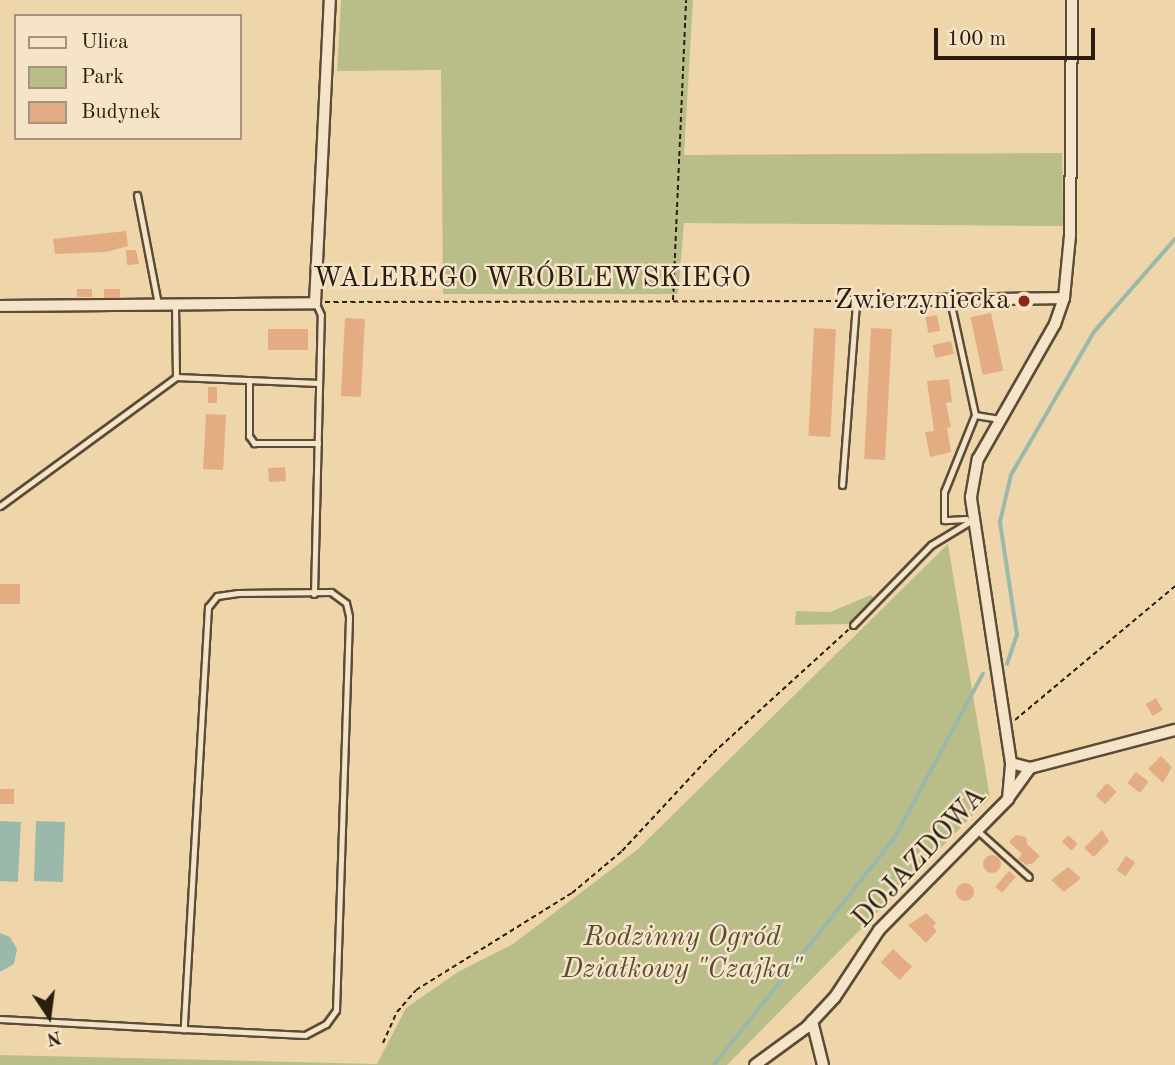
<!DOCTYPE html>
<html>
<head>
<meta charset="utf-8">
<style>
  body { margin:0 }
  #map { position:relative; width:1175px; height:1065px; overflow:hidden; background:#efd6aa; font-family:"Old Standard TT",serif }
  div>[style] { position:absolute }
  .green>* { inset:0; background:#b9be88 }
  .water>* { inset:0; background:#9ab9aa; transform-origin:0 0 }
  .stream>* { height:3.5px; margin:-1.75px; padding:0 1.75px; transform-origin:1.75px; border-radius:1.75px; background:#9ab9aa }
  .building>* { inset:0; background:#e4ac82; transform-origin:0 0 }
  .round { border-radius:50% }
  .path>* { height:2px; margin-top:-1px; transform-origin:0; background:repeating-linear-gradient(90deg,#2b1d0f 0 5px,transparent 0 8.5px) }
  .roads { filter:drop-shadow(2px 0 #5c4b36) drop-shadow(-2px 0 #5c4b36) drop-shadow(0 2px #5c4b36) drop-shadow(0 -2px #5c4b36) }
  .lane>* { height:5px; margin:-2.5px; padding:0 2.5px; transform-origin:2.5px; border-radius:2.5px; background:#f5e4c8 }
  .street>* { height:10px; margin:-5px; padding:0 5px; transform-origin:5px; border-radius:5px; background:#f5e4c8 }
  .dots>* { width:19px; height:19px; translate:-50% -50%; box-sizing:border-box; border:4px solid #f5e4c8; border-radius:50% }
  span { translate:-50% -50%; white-space:nowrap; text-align:center; line-height:1.15; -webkit-text-stroke:5px #f5e4c8; paint-order:stroke }
  .street-label { font-size:28px; color:#2b1d0f }
  .poi-label { font-size:28px; color:#2b1d0f }
  .right { translate:-100% -50%; text-align:right }
  .park-label { font-size:28px; color:#564d33; font-style:italic }
  .legend { position:absolute; left:14px; top:14px; width:228px; height:126px; box-sizing:border-box; background:#f5e4c8; border:2px solid #a4947e; margin:0; padding:9px 12px; list-style:none; font-size:21px; color:#2b1d0f }
  .legend li { display:flex; align-items:center; gap:14px; height:35px }
  .legend b { width:35px; border:2px solid #a4947e }
  .north { position:absolute; left:14px; top:981px; width:70px; height:70px; -webkit-text-stroke:5px #f5e4c8; paint-order:stroke; rotate:167deg; font-size:19px; font-weight:700; line-height:28px; text-align:center; color:#2b1d0f }
  .north::after { content:''; display:block; margin:auto; width:24px; height:32px; background:#2b1d0f; clip-path:polygon(50% 0,100% 100%,50% 72%,0 100%) }
  .scale { position:absolute; left:934px; top:28px; width:161px; height:32px; box-sizing:border-box; border:4px solid #2b1d0f; border-top:0; padding-left:9px; font-size:21px; line-height:24px; white-space:nowrap; color:#2b1d0f; -webkit-text-stroke:5px #f5e4c8; paint-order:stroke }
</style>
</head>
<body>
<div id="map">
  <div class="green">
    <i style="clip-path:polygon(341px 0,693px 0,684px 155px,1062px 153px,1063px 226px,684px 223px,678px 294px,443px 294px,441px 70px,337px 71px)"></i>
    <i style="clip-path:polygon(948px 544px,990px 798px,727px 1065px,0 1065px,0 1055px,377px 1064px,406px 1008px,458px 972px,513px 944px,637px 850px)"></i>
    <i style="clip-path:polygon(871px 595px,875px 599px,848px 624px,795px 625px,796px 611px,830px 612px)"></i>
  </div>
  <div class="water">
    <i style="left:0;top:821px;width:21px;height:60px;rotate:3deg"></i>
    <i style="left:36px;top:821px;width:29px;height:60px;rotate:2deg"></i>
    <i style="clip-path:polygon(0 933px,10px 937px,17px 949px,14px 964px,0 972px)"></i>
  </div>
  <div class="stream">
    <i style="left:1007px;top:664px;width:31px;rotate:-71deg"></i>
    <i style="left:1017px;top:635px;width:114px;rotate:-98.6deg"></i>
    <i style="left:1000px;top:522px;width:48px;rotate:-76.8deg"></i>
    <i style="left:1011px;top:475px;width:165px;rotate:-59.9deg"></i>
    <i style="left:1094px;top:332px;width:123px;rotate:-48.9deg"></i>
    <i style="left:714px;top:1065px;width:289px;rotate:-51.5deg"></i>
    <i style="left:894px;top:839px;width:187px;rotate:-61.7deg"></i>
  </div>
  <div class="building">
    <i style="clip-path:polygon(126px 231px,128px 246px,106px 252px,55px 254px,53px 239px)"></i>
    <i style="clip-path:polygon(126px 250px,136px 250px,139px 264px,127px 265px)"></i>
    <i style="left:92px;top:289px;width:8px;height:15px;rotate:90deg"></i>
    <i style="left:104px;top:289px;width:16px;height:9px"></i>
    <i style="left:991px;top:313px;width:59px;height:21px;rotate:78deg"></i>
    <i style="left:937px;top:315px;width:16px;height:12px;rotate:79deg"></i>
    <i style="left:345px;top:318px;width:20px;height:78px;rotate:3deg"></i>
    <i style="left:814px;top:328px;width:22px;height:108px;rotate:3deg"></i>
    <i style="left:871px;top:328px;width:21px;height:131px;rotate:3deg"></i>
    <i style="left:308px;top:329px;width:21px;height:40px;rotate:90deg"></i>
    <i style="left:951px;top:341px;width:13px;height:19px;rotate:77deg"></i>
    <i style="clip-path:polygon(949px 379px,952px 402px,946px 403px,951px 427px,947px 428px,951px 452px,930px 457px,925px 432px,934px 431px,927px 381px)"></i>
    <i style="left:208px;top:387px;width:9px;height:16px"></i>
    <i style="left:206px;top:414px;width:20px;height:55px;rotate:3deg"></i>
    <i style="left:285px;top:467px;width:14px;height:17px;rotate:86deg"></i>
    <i style="left:0;top:584px;width:20px;height:20px"></i>
    <i style="left:1156px;top:698px;width:14px;height:12px;rotate:60deg"></i>
    <i style="clip-path:polygon(1161px 756px,1172px 767px,1163px 783px,1148px 769px)"></i>
    <i style="left:1136px;top:772px;width:16px;height:14px;rotate:38deg"></i>
    <i style="left:1107px;top:783px;width:13px;height:17px;rotate:42deg"></i>
    <i style="left:0;top:789px;width:14px;height:15px"></i>
    <i style="clip-path:polygon(1102px 830px,1109px 841px,1094px 857px,1084px 848px)"></i>
    <i style="clip-path:polygon(1016px 835px,1026px 837px,1027px 844px,1040px 856px,1033px 863px,1026px 865px,1018px 859px,1022px 854px,1009px 842px)"></i>
    <i style="left:1068px;top:835px;width:13px;height:9px;rotate:42deg"></i>
    <i class="round" style="left:983px;top:855px;width:18px;height:18px"></i>
    <i style="left:1126px;top:856px;width:11px;height:17px;rotate:34deg"></i>
    <i style="clip-path:polygon(1068px 867px,1081px 878px,1064px 892px,1051px 880px)"></i>
    <i style="left:1009px;top:871px;width:9px;height:21px;rotate:41deg"></i>
    <i class="round" style="left:956px;top:883px;width:18px;height:18px"></i>
    <i style="clip-path:polygon(926px 913px,936px 923px,933px 927px,937px 931px,926px 943px,908px 925px)"></i>
    <i style="left:893px;top:949px;width:26px;height:18px;rotate:43deg"></i>
  </div>
  <div class="path">
    <i style="left:673px;top:300px;width:300px;rotate:-87.5deg"></i>
    <i style="left:325px;top:302px;width:520px;rotate:-0.11deg"></i>
    <i style="left:1015px;top:720px;width:209px;rotate:-39.9deg"></i>
    <i style="left:383px;top:1043px;width:34px;rotate:-66deg"></i>
    <i style="left:397px;top:1012px;width:29px;rotate:-49deg"></i>
    <i style="left:416px;top:990px;width:184px;rotate:-31.9deg"></i>
    <i style="left:572px;top:893px;width:65px;rotate:-40deg"></i>
    <i style="left:622px;top:851px;width:134px;rotate:-47.1deg"></i>
    <i style="left:713px;top:753px;width:183px;rotate:-42.3deg"></i>
  </div>
  <div class="roads">
    <div class="lane">
      <i style="left:137px;top:195px;width:111px;rotate:79.1deg"></i>
      <i style="left:950px;top:300px;width:118px;rotate:77.7deg"></i>
      <i style="left:975px;top:415px;width:25px;rotate:9deg"></i>
      <i style="left:176px;top:377px;width:143px;rotate:2.4deg"></i>
      <i style="left:249px;top:380px;width:56px;rotate:90deg"></i>
      <i style="left:249px;top:436px;width:9px;rotate:54deg"></i>
      <i style="left:254px;top:443px;width:64px"></i>
      <i style="left:842px;top:485px;width:185px;rotate:-85.6deg"></i>
      <i style="left:0;top:506px;width:218px;rotate:-36.2deg"></i>
      <i style="left:176px;top:377px;width:73px;rotate:-90.8deg"></i>
      <i style="left:966px;top:519px;width:22px;rotate:177deg"></i>
      <i style="left:944px;top:520px;width:28px;rotate:-90deg"></i>
      <i style="left:944px;top:492px;width:83px;rotate:-68.1deg"></i>
      <i style="left:314px;top:594px;width:279px;rotate:-88.6deg"></i>
      <i style="left:321px;top:315px;width:12px;rotate:-114deg"></i>
      <i style="left:853px;top:625px;width:112px;rotate:-45.7deg"></i>
      <i style="left:931px;top:545px;width:50px;rotate:-31.2deg"></i>
      <i style="left:979px;top:832px;width:67px;rotate:42deg"></i>
      <i style="left:0;top:1019px;width:184px;rotate:3.1deg"></i>
      <i style="left:184px;top:1029px;width:121px;rotate:2.8deg"></i>
      <i style="left:305px;top:1035px;width:24px;rotate:-28deg"></i>
      <i style="left:326px;top:1024px;width:17px;rotate:-54deg"></i>
      <i style="left:336px;top:1010px;width:394px;rotate:-88.1deg"></i>
      <i style="left:349px;top:616px;width:13px;rotate:-103deg"></i>
      <i style="left:346px;top:603px;width:19px;rotate:-144deg"></i>
      <i style="left:331px;top:592px;width:93px;rotate:179.4deg"></i>
      <i style="left:238px;top:593px;width:21px;rotate:172deg"></i>
      <i style="left:217px;top:596px;width:14px;rotate:129deg"></i>
      <i style="left:208px;top:607px;width:423px;rotate:93.3deg"></i>
    </div>
    <div class="street">
      <i style="left:856px;top:301px;width:208px;rotate:-0.8deg"></i>
      <i style="left:0;top:306px;width:315px;rotate:-0.5deg"></i>
      <i style="left:315px;top:303px;width:303px;rotate:-87.2deg"></i>
      <i style="left:1011px;top:763px;width:269px;rotate:-98.6deg"></i>
      <i style="left:971px;top:497px;width:39px;rotate:-80deg"></i>
      <i style="left:978px;top:459px;width:155px;rotate:-60.3deg"></i>
      <i style="left:1055px;top:324px;width:28px;rotate:-71deg"></i>
      <i style="left:1064px;top:298px;width:62px;rotate:-84.5deg"></i>
      <i style="left:1070px;top:236px;width:236px;rotate:-89.5deg"></i>
      <i style="left:1009px;top:797px;width:36px;rotate:-54deg"></i>
      <i style="left:812px;top:1021px;width:45px;rotate:76deg"></i>
      <i style="left:755px;top:1065px;width:64px;rotate:-36.2deg"></i>
      <i style="left:807px;top:1027px;width:41px;rotate:-47deg"></i>
      <i style="left:835px;top:997px;width:80px;rotate:-56.7deg"></i>
      <i style="left:879px;top:930px;width:184px;rotate:-45.4deg"></i>
      <i style="left:1008px;top:799px;width:36px;rotate:-85deg"></i>
      <i style="left:1011px;top:763px;width:20px;rotate:15deg"></i>
      <i style="left:1030px;top:768px;width:150px;rotate:-14.7deg"></i>
    </div>
  </div>
  <div class="dots">
    <i style="left:1024px;top:301px;background:#8f2418"></i>
  </div>
  <div class="street-label">
    <span style="left:532px;top:279px">WALEREGO WRÓBLEWSKIEGO</span>
    <span style="left:920px;top:858px;rotate:-47deg">DOJAZDOWA</span>
  </div>
  <div class="poi-label">
    <span class="right" style="left:1010px;top:301px">Zwierzyniecka</span>
  </div>
  <div class="park-label">
    <span style="left:682px;top:954px">Rodzinny Ogród<br>Działkowy "Czajka"</span>
  </div>
  <ul class="legend">
  <li><b style="height:9px;background:#f5e4c8"></b>Ulica</li>
  <li><b style="height:19px;background:#b9be88"></b>Park</li>
  <li><b style="height:19px;background:#e4ac82"></b>Budynek</li>
  </ul>
  <div class="north">N</div>
  <div class="scale">100 m</div>
</div>
</body>
</html>
